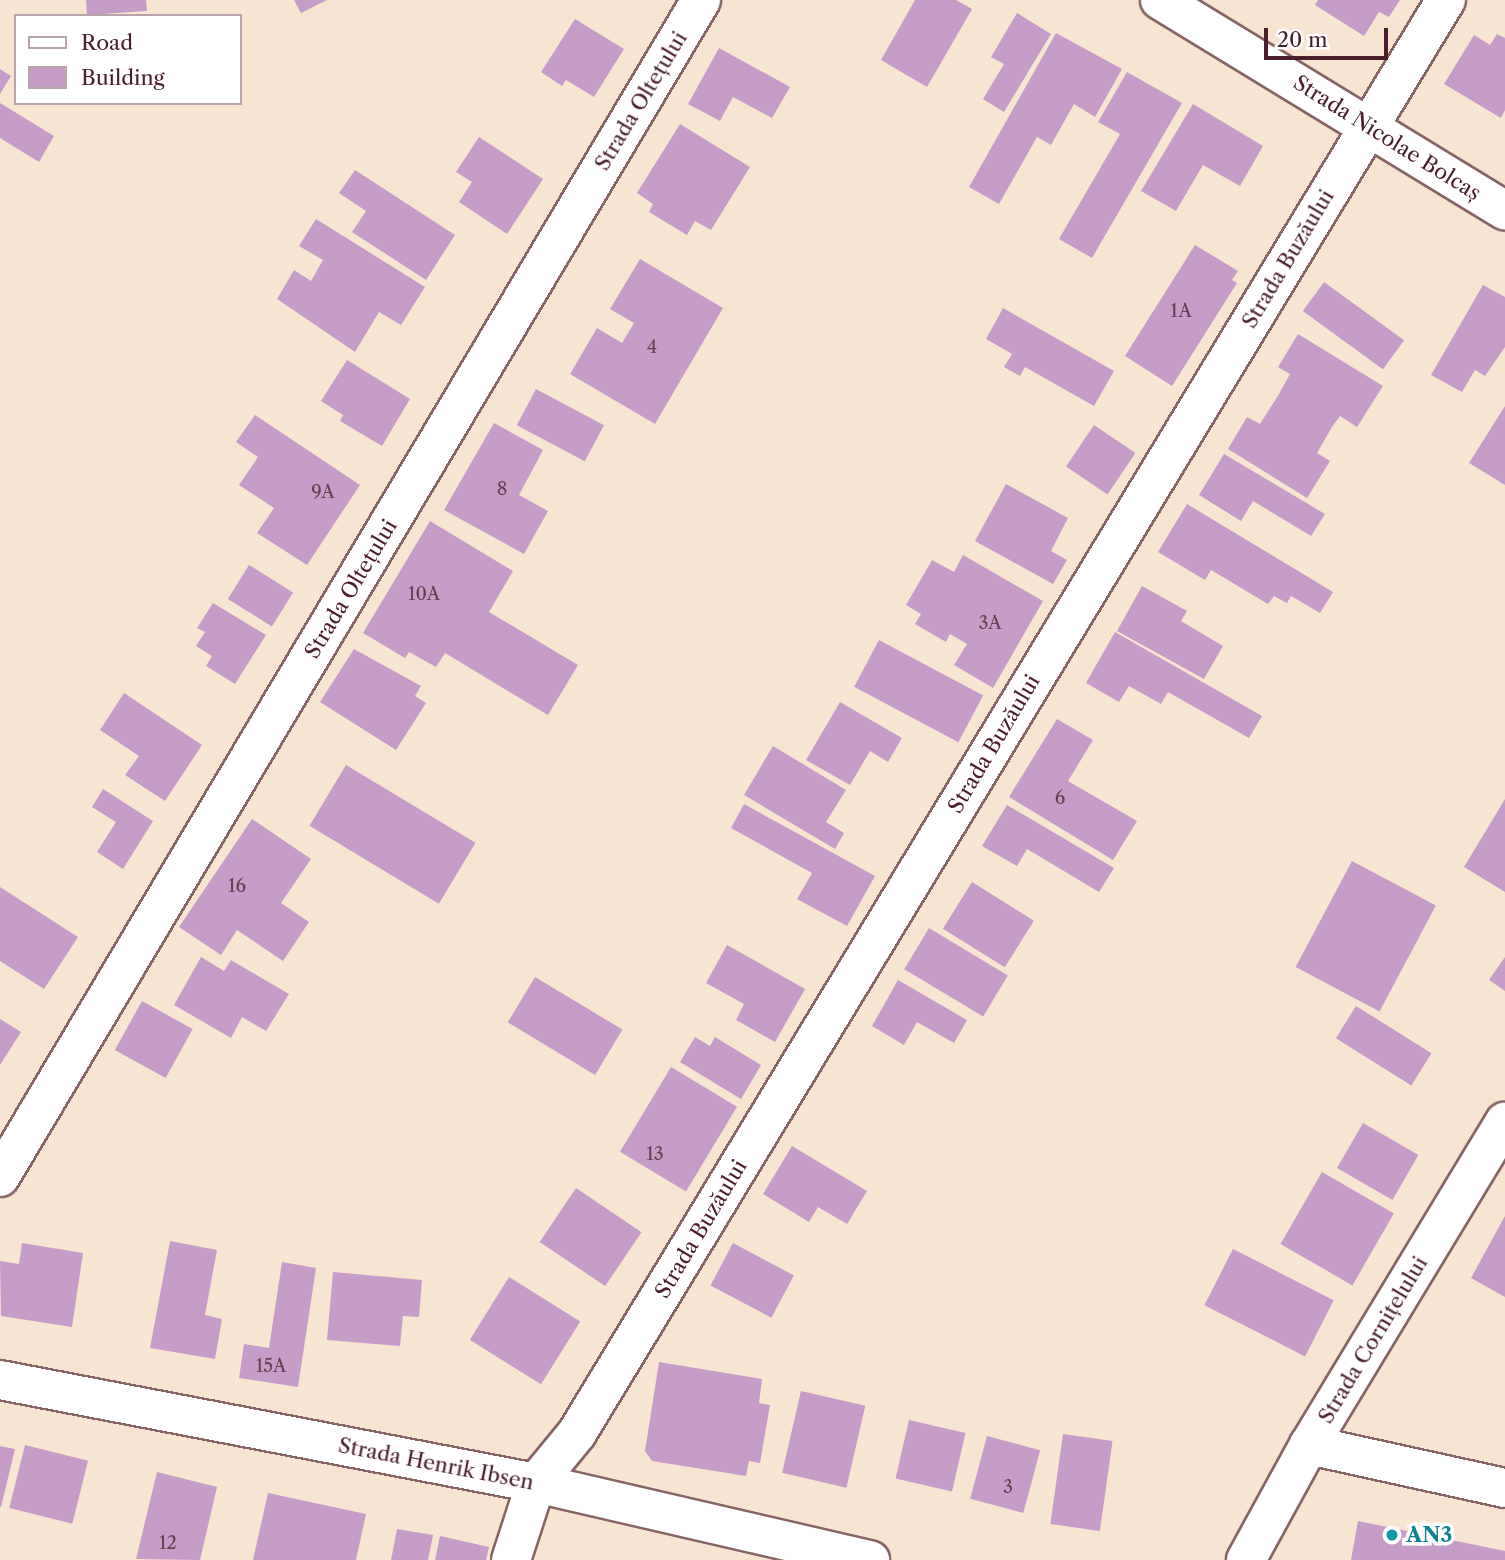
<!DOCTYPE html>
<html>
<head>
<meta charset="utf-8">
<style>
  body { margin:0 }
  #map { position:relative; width:1505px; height:1560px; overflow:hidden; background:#f8e5d1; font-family:"Libre Caslon Text",serif }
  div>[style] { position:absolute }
  .building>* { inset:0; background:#c69cc9; transform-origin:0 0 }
  .roads { filter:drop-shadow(2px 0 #876465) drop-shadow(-2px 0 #876465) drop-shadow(0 2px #876465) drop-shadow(0 -2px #876465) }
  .street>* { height:38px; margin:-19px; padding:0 19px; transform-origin:19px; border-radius:19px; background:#fff }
  .dots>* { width:19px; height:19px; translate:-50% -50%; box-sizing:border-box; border:4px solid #fff; border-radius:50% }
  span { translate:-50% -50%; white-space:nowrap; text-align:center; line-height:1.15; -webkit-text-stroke:7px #fff; paint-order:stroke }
  .number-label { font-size:18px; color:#693e52 }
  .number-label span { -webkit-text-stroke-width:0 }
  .street-label { font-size:21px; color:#4a1f2b }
  .culture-label { font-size:21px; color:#0d838f; font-weight:700 }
  .left { translate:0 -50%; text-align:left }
  .legend { position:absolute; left:14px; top:14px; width:228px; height:91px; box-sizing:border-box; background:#fff; border:2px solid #b7a5aa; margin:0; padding:9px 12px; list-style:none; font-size:21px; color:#4a1f2b }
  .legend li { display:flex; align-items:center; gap:14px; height:35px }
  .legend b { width:35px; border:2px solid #b7a5aa }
  .scale { position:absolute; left:1264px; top:28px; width:124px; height:32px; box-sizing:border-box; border:4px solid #4a1f2b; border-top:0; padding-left:9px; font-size:21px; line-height:24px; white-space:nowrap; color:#4a1f2b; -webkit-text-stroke:5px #fff; paint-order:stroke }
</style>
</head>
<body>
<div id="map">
  <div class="building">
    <i style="clip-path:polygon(86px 0,146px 0,147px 11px,87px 15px)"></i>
    <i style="clip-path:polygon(294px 0,327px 0,301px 13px)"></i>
    <i style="clip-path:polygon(915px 0,956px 0,972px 9px,927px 87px,881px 60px)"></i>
    <i style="clip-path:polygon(1318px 0,1400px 0,1389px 17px,1379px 12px,1364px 36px,1315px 5px)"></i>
    <i style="clip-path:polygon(1017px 13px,1051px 34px,1004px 112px,983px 99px,1004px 64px,991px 57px)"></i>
    <i style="clip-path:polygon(575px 19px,624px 49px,594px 97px,566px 80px,562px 86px,541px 72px)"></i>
    <i style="clip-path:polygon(1056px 33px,1122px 69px,1095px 117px,1074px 104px,1051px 145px,1037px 137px,999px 204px,969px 187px)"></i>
    <i style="clip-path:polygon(1497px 34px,1505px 38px,1505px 110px,1501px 118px,1444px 84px,1474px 35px,1490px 45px)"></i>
    <i style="clip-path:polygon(719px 48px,790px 87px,772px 118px,733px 97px,720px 121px,688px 104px)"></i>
    <i style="clip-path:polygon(0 69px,11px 76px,0 94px)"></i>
    <i style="clip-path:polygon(1127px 72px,1182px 103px,1092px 258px,1059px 239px,1120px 134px,1098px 122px)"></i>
    <i style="clip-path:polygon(0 103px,54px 136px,39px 162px,0 138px)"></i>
    <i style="clip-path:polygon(1193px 104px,1263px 146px,1240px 186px,1203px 165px,1176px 211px,1141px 191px)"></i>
    <i style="clip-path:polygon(680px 124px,750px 167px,711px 230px,695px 221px,687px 235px,649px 212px,653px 204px,637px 193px)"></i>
    <i style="clip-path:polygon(479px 137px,543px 179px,507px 234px,459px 202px,472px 182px,456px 172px)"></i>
    <i style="clip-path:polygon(355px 170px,455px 235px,426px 280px,352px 232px,366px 211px,339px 193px)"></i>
    <i style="clip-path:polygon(316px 219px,425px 287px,401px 325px,379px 312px,355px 352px,277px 299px,294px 270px,311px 281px,323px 260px,299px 246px)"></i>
    <i style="clip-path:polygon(1195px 245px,1238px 271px,1232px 280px,1237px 283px,1172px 386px,1125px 356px)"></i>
    <i style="clip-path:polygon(640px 259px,723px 308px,655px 424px,570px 374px,597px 328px,622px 343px,634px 323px,610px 309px)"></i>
    <i style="left:1324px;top:282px;width:99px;height:36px;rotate:36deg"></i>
    <i style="clip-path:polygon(1483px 285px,1505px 297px,1505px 347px,1485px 376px,1475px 370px,1462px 392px,1431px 375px)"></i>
    <i style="clip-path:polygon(1003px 308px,1114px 371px,1094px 406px,1025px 367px,1020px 376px,1004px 367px,1012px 354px,986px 339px)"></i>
    <i style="clip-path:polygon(1298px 334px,1383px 386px,1357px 427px,1340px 416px,1332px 427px,1317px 453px,1330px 461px,1307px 498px,1228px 449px,1247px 417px,1260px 424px,1279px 394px,1290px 374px,1278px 367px)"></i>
    <i style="clip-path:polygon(347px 360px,410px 399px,382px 446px,340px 421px,343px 415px,321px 401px)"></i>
    <i style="left:536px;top:389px;width:77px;height:41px;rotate:28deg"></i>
    <i style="clip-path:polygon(1505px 406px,1505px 485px,1469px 463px)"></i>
    <i style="clip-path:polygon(255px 415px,360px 485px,307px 565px,257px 533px,274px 508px,239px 485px,258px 457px,236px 442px)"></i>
    <i style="clip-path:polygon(494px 423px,543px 450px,519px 495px,548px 511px,524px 554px,444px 510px)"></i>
    <i style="left:1094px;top:425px;width:50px;height:50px;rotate:34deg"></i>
    <i style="clip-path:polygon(1224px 454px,1325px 514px,1311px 536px,1253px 501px,1241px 521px,1199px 495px)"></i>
    <i style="clip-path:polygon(1006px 484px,1068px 518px,1051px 551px,1067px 560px,1053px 584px,975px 541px)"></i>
    <i style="clip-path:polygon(1187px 504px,1333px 592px,1320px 613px,1291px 596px,1287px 603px,1274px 596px,1268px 604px,1211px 570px,1205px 580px,1158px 552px)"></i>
    <i style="clip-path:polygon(430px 521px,513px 571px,489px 612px,578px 665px,548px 715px,445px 653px,436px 667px,409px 652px,405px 658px,363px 633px)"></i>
    <i style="clip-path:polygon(963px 555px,1043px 601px,993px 688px,954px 665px,967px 644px,950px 634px,946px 642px,915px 624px,921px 614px,906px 605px,932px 560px,954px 572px)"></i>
    <i style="left:249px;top:565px;width:52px;height:40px;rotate:32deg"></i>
    <i style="clip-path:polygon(1142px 586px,1187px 611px,1181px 621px,1223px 646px,1204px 679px,1117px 631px)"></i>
    <i style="clip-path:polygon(213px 603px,266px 635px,235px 684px,206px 666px,212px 656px,196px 646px,205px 632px,197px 628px)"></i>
    <i style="clip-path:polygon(1115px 632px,1262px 716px,1249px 738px,1168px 692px,1161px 704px,1129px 686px,1119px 702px,1086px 683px)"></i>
    <i style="left:879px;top:640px;width:118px;height:53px;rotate:28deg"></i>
    <i style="clip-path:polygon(354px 649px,421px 686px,415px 696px,426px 703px,396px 750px,320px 702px)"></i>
    <i style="clip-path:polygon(124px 693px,202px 745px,165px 801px,125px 775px,139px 756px,100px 730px)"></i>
    <i style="clip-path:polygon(840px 702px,902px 738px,888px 762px,870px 751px,850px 785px,806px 760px)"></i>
    <i style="clip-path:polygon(1057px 719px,1093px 740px,1068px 781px,1137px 821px,1113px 860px,1009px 797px)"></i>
    <i style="clip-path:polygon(773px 746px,846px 790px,826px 822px,844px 833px,835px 849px,744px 795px)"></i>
    <i style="left:346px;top:765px;width:151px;height:71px;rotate:31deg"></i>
    <i style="clip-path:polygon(103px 789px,153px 821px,123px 869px,97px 852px,116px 822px,92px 807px)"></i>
    <i style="clip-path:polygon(1505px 799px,1505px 892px,1464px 867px)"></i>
    <i style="clip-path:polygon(744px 804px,875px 876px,847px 926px,797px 899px,812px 873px,731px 828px)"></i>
    <i style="clip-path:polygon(1007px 805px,1114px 868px,1099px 892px,1027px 849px,1017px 866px,982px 846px)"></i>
    <i style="clip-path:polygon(252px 819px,311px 859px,281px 903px,309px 922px,283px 961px,237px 930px,221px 955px,179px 927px)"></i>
    <i style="left:1352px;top:861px;width:95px;height:120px;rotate:28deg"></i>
    <i style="left:972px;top:882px;width:73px;height:55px;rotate:32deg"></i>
    <i style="clip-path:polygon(0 887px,78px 937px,44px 989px,0 961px)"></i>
    <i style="left:929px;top:928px;width:92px;height:48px;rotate:31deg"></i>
    <i style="clip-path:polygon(727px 945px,805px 989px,775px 1042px,736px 1020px,744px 1004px,706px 983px)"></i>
    <i style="clip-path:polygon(201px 957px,224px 971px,231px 960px,289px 994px,266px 1031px,242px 1017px,231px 1038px,174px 1005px)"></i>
    <i style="clip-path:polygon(1505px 957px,1505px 991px,1489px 980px)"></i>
    <i style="left:535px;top:977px;width:102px;height:53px;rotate:31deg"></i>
    <i style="clip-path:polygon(898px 980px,967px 1020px,954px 1043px,917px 1022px,904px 1045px,872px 1026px)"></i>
    <i style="left:142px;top:1001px;width:58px;height:56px;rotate:29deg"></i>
    <i style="left:1356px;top:1006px;width:89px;height:38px;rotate:32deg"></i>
    <i style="clip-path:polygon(0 1019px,21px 1032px,0 1065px)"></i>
    <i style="clip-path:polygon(695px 1037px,710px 1046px,715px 1037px,761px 1065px,741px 1099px,680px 1062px)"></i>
    <i style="left:671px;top:1067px;width:77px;height:99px;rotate:31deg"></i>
    <i style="left:1363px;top:1123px;width:64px;height:52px;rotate:30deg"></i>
    <i style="clip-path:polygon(792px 1146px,867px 1191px,847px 1224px,818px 1207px,809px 1222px,763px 1194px)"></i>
    <i style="left:1322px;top:1172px;width:83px;height:83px;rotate:30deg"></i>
    <i style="left:576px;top:1188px;width:79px;height:65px;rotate:34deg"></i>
    <i style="clip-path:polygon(1505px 1216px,1505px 1297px,1471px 1278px)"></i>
    <i style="clip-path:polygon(170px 1241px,217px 1250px,205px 1315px,222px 1319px,215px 1359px,150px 1348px)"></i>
    <i style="clip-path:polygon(22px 1243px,83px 1253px,72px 1327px,1px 1316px,0 1261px,19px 1264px)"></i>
    <i style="left:733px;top:1243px;width:69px;height:48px;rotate:28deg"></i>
    <i style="left:1233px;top:1249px;width:113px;height:63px;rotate:27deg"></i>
    <i style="clip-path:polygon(282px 1262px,316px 1268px,298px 1387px,239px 1378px,244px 1344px,269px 1348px)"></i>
    <i style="clip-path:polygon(333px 1272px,422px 1280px,419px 1317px,403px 1316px,400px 1346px,327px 1340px)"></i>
    <i style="left:509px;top:1277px;width:84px;height:74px;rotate:32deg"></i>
    <i style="clip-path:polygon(659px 1362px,762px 1379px,759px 1403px,770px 1405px,760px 1463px,749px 1461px,746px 1476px,652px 1461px,645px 1451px)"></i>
    <i style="left:801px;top:1391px;width:66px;height:84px;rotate:13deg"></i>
    <i style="left:909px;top:1420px;width:58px;height:60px;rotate:13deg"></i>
    <i style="left:1063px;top:1434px;width:50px;height:91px;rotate:8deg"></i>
    <i style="left:987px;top:1436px;width:55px;height:65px;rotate:15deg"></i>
    <i style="left:25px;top:1445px;width:65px;height:65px;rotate:14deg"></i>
    <i style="clip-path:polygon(0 1446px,15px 1449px,1px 1507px,0 1507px)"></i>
    <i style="clip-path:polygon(157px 1472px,217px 1487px,200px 1560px,136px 1559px)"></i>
    <i style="clip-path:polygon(268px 1493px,366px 1514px,356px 1560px,253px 1560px)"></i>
    <i style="clip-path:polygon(1358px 1521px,1505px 1551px,1505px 1560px,1351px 1560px)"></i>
    <i style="clip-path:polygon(397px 1529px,433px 1535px,428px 1560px,391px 1560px)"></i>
    <i style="clip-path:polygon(440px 1536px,489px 1547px,486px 1560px,435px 1560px)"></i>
  </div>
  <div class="roads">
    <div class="street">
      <i style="left:1160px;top:0;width:404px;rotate:31.4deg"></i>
      <i style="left:0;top:1177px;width:1370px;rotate:-59.22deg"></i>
      <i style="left:0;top:1380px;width:546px;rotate:10.88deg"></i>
      <i style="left:536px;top:1483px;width:343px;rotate:13deg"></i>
      <i style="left:1309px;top:1445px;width:201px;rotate:12.4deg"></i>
      <i style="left:511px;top:1560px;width:81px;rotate:-72deg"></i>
      <i style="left:536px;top:1483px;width:65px;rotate:-50.6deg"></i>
      <i style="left:577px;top:1433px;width:1676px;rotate:-58.77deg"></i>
      <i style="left:1246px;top:1560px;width:131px;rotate:-61.3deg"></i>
      <i style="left:1309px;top:1445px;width:378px;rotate:-58.8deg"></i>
    </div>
  </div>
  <div class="dots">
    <i style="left:1392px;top:1535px;background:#0f9aa8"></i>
  </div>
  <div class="number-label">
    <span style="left:1181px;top:311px">1A</span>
    <span style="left:652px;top:347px">4</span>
    <span style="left:502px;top:489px">8</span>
    <span style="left:323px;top:492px">9A</span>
    <span style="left:424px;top:594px">10A</span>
    <span style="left:990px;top:623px">3A</span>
    <span style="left:1060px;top:798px">6</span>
    <span style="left:237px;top:886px">16</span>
    <span style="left:655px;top:1154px">13</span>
    <span style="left:271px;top:1366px">15A</span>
    <span style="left:1008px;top:1487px">3</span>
    <span style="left:168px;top:1543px">12</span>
  </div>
  <div class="street-label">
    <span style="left:641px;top:101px;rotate:-59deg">Strada Oltețului</span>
    <span style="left:1387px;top:138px;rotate:32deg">Strada Nicolae Bolcaș</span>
    <span style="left:1288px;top:259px;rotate:-59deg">Strada Buzăului</span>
    <span style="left:351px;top:589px;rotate:-59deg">Strada Oltețului</span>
    <span style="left:994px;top:744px;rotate:-59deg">Strada Buzăului</span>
    <span style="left:701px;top:1229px;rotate:-59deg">Strada Buzăului</span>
    <span style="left:1373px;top:1340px;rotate:-59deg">Strada Cornițelului</span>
    <span style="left:436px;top:1464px;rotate:11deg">Strada Henrik Ibsen</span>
  </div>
  <div class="culture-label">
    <span class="left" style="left:1406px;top:1535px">AN3</span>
  </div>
  <ul class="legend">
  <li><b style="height:9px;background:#fff"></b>Road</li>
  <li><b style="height:19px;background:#c69cc9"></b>Building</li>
  </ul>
  <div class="scale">20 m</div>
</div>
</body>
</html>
